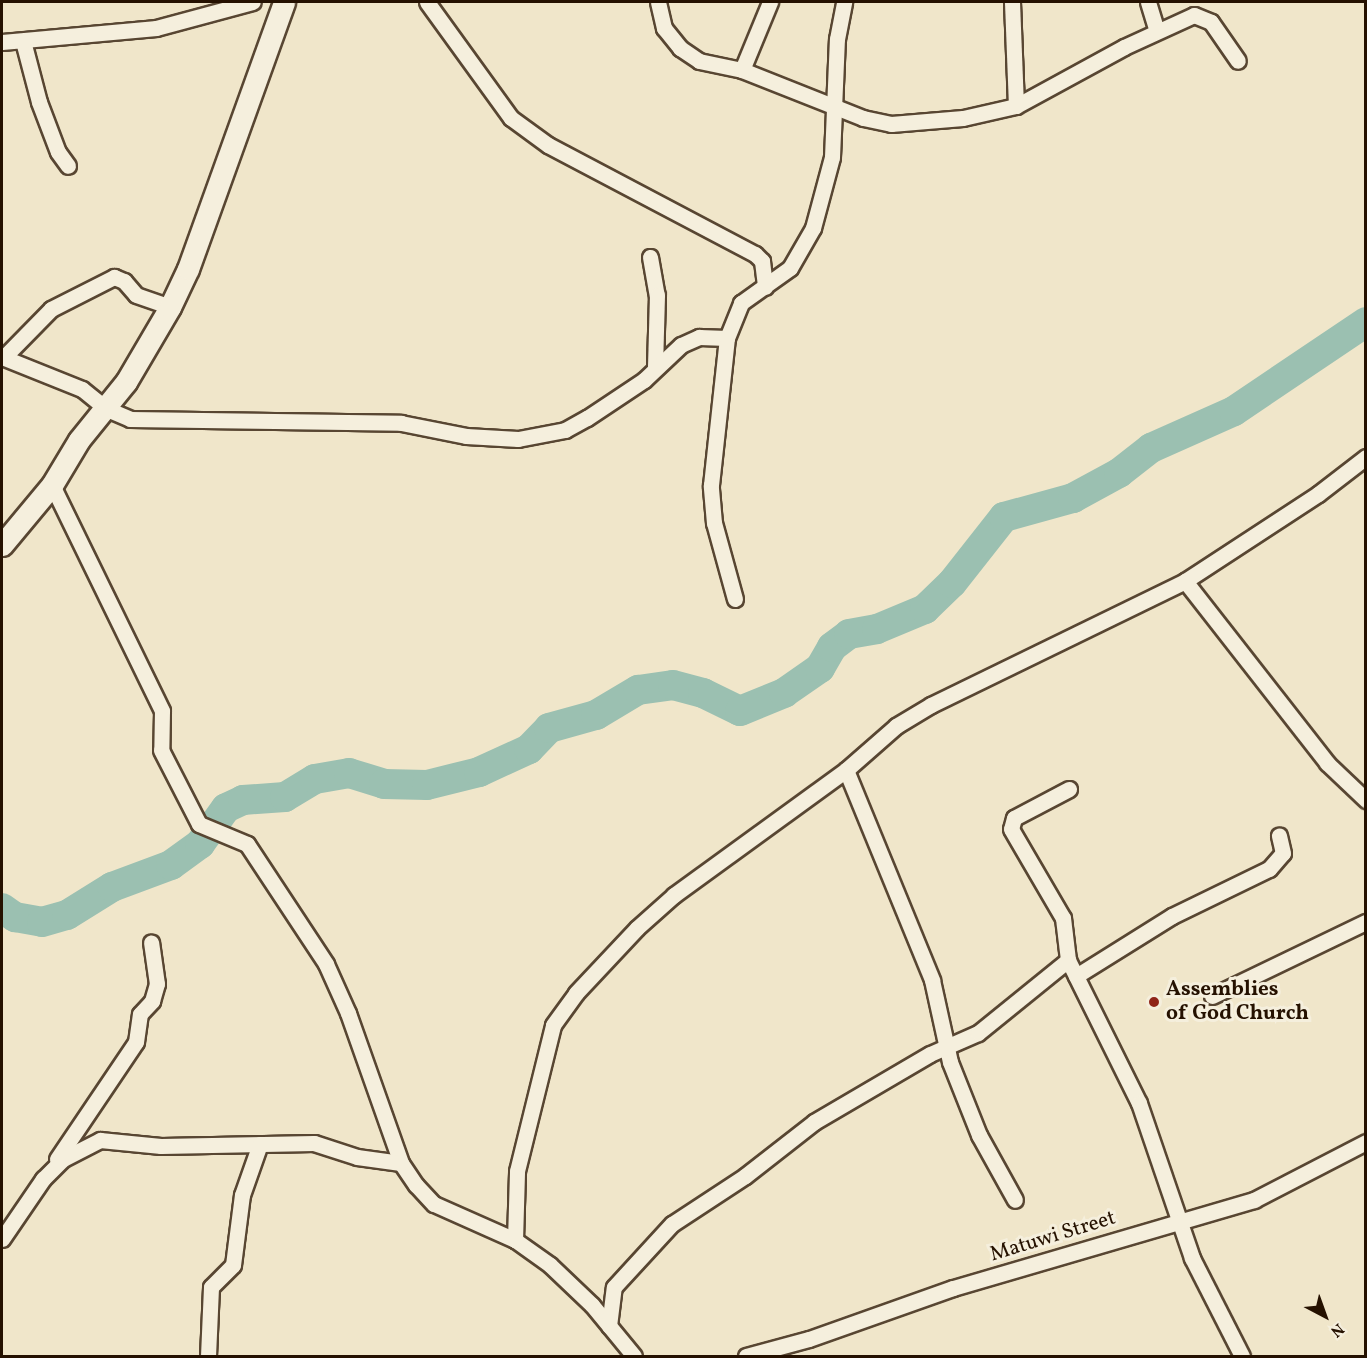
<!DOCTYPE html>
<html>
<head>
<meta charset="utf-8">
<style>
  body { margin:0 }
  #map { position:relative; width:1367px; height:1358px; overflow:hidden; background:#f0e6ca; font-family:Vollkorn,serif }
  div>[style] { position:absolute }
  .river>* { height:30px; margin:-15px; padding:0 15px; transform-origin:15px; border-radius:15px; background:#9bc0b1 }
  .roads { filter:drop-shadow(2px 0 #584632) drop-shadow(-2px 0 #584632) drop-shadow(0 2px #584632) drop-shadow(0 -2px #584632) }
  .street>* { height:15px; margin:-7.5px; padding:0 7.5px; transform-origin:7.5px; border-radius:7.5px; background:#f5efdd }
  .secondary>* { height:21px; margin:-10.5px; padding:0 10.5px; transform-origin:10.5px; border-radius:10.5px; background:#f5efdd }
  .dots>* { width:16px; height:16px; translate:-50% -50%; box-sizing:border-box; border:3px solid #f5efdd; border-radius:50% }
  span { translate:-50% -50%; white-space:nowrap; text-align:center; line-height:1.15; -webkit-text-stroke:6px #f5efdd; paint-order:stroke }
  .poi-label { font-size:21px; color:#251100; font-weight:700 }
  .left { translate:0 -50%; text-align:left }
  .street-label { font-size:21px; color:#251100 }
  .frame { position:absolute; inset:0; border:3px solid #251100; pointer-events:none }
  .north { position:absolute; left:1295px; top:1286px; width:60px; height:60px; -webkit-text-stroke:4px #f5efdd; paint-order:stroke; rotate:139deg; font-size:16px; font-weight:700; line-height:24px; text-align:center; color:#251100 }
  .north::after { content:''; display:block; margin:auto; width:21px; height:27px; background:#251100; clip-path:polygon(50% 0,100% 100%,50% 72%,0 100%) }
</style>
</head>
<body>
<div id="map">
  <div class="river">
    <i style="left:2px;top:908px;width:16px;rotate:35deg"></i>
    <i style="left:15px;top:917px;width:27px;rotate:10deg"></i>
    <i style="left:42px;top:922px;width:26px;rotate:-16deg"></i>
    <i style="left:67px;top:915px;width:53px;rotate:-31.9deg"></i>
    <i style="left:112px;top:887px;width:63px;rotate:-20.4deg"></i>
    <i style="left:171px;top:865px;width:36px;rotate:-36deg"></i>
    <i style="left:200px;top:844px;width:44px;rotate:-54.2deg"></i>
    <i style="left:226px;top:808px;width:19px;rotate:-25deg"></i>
    <i style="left:243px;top:800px;width:42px;rotate:-4.1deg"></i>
    <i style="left:285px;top:797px;width:35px;rotate:-31deg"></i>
    <i style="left:315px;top:779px;width:35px;rotate:-10deg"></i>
    <i style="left:349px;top:773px;width:37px;rotate:17deg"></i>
    <i style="left:384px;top:784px;width:43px;rotate:1.3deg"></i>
    <i style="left:427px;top:785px;width:54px;rotate:-14deg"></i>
    <i style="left:479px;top:772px;width:55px;rotate:-24.7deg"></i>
    <i style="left:529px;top:749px;width:29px;rotate:-46deg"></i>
    <i style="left:549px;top:728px;width:49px;rotate:-15.5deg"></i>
    <i style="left:596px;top:715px;width:49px;rotate:-30.8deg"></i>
    <i style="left:638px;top:690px;width:35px;rotate:-8deg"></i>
    <i style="left:673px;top:685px;width:31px;rotate:15deg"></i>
    <i style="left:703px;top:693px;width:41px;rotate:25.9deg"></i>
    <i style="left:740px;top:711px;width:48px;rotate:-22.2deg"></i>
    <i style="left:784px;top:693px;width:44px;rotate:-34.8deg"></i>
    <i style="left:820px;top:668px;width:24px;rotate:-60deg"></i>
    <i style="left:832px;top:647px;width:21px;rotate:-37deg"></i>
    <i style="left:849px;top:634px;width:28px;rotate:-10deg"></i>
    <i style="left:877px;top:629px;width:52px;rotate:-22.6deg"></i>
    <i style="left:925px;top:609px;width:37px;rotate:-44deg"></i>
    <i style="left:952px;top:583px;width:84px;rotate:-51.8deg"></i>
    <i style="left:1004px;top:517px;width:72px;rotate:-15.4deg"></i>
    <i style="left:1073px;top:498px;width:52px;rotate:-28.5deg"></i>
    <i style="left:1119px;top:473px;width:41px;rotate:-38deg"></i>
    <i style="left:1151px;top:448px;width:91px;rotate:-24deg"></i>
    <i style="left:1234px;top:411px;width:159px;rotate:-34deg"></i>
  </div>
  <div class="roads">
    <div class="street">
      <i style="left:427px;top:2px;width:143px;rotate:54.1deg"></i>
      <i style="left:511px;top:118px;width:46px;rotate:36.1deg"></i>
      <i style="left:548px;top:145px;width:234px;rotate:27.8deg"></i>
      <i style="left:755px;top:254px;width:10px;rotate:45deg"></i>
      <i style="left:762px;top:261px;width:26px;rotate:83deg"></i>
      <i style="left:658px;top:2px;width:27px;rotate:77deg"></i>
      <i style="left:664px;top:28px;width:26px;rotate:51deg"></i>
      <i style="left:680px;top:48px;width:23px;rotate:34deg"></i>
      <i style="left:699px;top:61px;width:44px;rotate:11.8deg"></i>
      <i style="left:742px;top:70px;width:130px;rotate:21.6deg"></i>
      <i style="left:863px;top:118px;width:29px;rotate:12deg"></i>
      <i style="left:891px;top:124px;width:72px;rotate:-4.8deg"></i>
      <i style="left:963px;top:118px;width:54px;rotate:-12.8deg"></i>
      <i style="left:1016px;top:106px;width:123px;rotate:-28.6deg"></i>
      <i style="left:1124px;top:47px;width:77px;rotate:-24.6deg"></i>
      <i style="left:1194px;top:15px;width:18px;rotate:22deg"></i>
      <i style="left:1211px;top:22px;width:47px;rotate:55.3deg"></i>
      <i style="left:1012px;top:2px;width:104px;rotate:87.8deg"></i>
      <i style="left:1148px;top:2px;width:30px;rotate:73deg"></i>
      <i style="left:23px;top:41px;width:63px;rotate:75.3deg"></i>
      <i style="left:39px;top:102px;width:53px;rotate:69.2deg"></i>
      <i style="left:58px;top:152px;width:17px;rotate:54deg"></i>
      <i style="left:2px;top:42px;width:155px;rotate:-5.2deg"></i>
      <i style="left:156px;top:28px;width:100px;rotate:-15deg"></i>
      <i style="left:742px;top:70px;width:74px;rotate:-67.6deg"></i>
      <i style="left:650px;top:257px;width:39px;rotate:80deg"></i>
      <i style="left:657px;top:295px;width:71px;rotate:91.6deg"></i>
      <i style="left:2px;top:357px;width:86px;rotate:21.8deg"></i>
      <i style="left:82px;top:389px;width:32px;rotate:39deg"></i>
      <i style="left:107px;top:409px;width:25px;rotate:23deg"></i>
      <i style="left:130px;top:419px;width:271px;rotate:0.8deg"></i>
      <i style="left:401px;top:423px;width:66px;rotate:11.3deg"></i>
      <i style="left:466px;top:436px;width:52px;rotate:3.3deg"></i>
      <i style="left:518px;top:439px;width:48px;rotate:-10.8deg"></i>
      <i style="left:565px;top:430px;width:25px;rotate:-29deg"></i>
      <i style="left:587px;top:418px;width:69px;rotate:-33.7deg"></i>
      <i style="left:644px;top:380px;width:51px;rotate:-43.4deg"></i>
      <i style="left:681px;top:345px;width:20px;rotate:-24deg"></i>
      <i style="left:699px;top:337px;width:28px;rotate:2deg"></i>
      <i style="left:4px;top:357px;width:67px;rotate:-45.6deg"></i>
      <i style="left:51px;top:309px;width:71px;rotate:-26.9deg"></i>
      <i style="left:114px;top:277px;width:11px;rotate:22deg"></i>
      <i style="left:124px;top:281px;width:18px;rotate:49deg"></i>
      <i style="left:136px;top:295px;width:36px;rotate:19deg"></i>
      <i style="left:52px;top:485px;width:251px;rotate:64deg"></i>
      <i style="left:162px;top:711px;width:39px;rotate:91deg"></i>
      <i style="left:161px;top:750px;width:83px;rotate:62.8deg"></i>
      <i style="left:199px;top:824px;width:52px;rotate:22.6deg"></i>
      <i style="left:247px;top:844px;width:144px;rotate:56.6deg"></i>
      <i style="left:326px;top:964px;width:54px;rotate:65.8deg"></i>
      <i style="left:348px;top:1013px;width:159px;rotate:70.5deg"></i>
      <i style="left:401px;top:1163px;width:27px;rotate:56deg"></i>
      <i style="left:416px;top:1185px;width:26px;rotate:47deg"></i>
      <i style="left:434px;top:1204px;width:89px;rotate:24deg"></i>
      <i style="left:515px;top:1240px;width:43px;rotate:35.5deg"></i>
      <i style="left:550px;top:1265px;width:58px;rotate:43.6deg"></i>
      <i style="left:592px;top:1305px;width:66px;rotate:50.5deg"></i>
      <i style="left:1185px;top:581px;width:231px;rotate:52deg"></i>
      <i style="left:1327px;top:763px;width:54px;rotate:43.5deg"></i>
      <i style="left:735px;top:599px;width:79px;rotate:-105.4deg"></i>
      <i style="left:714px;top:523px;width:38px;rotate:-95deg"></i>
      <i style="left:711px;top:485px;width:148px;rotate:-83.8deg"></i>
      <i style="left:727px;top:338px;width:38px;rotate:-68deg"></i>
      <i style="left:741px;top:303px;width:60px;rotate:-35.5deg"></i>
      <i style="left:790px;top:268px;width:46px;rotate:-60.1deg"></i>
      <i style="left:813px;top:228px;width:73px;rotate:-75deg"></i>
      <i style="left:832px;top:157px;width:118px;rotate:-87.6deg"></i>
      <i style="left:837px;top:39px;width:38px;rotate:-79deg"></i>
      <i style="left:846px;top:770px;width:227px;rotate:67.7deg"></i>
      <i style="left:932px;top:980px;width:84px;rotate:77.6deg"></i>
      <i style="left:950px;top:1062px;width:79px;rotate:68.3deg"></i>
      <i style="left:979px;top:1135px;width:74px;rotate:61deg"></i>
      <i style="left:1069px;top:789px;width:62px;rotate:152.2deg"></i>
      <i style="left:1014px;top:818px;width:11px;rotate:105deg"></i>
      <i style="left:1011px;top:829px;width:103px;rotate:59.7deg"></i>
      <i style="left:1063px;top:918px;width:42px;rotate:83.2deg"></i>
      <i style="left:1068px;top:960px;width:160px;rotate:63.6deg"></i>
      <i style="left:1139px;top:1103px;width:164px;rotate:71.1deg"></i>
      <i style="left:1192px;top:1258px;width:110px;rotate:63deg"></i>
      <i style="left:1076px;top:976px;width:113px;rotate:-32deg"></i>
      <i style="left:1172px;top:916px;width:108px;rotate:-25.9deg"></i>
      <i style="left:1269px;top:869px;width:21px;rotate:-49deg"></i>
      <i style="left:1283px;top:853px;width:18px;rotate:-103deg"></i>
      <i style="left:1212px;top:996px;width:171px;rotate:-25.7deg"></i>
      <i style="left:57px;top:1159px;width:141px;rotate:-56deg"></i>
      <i style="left:136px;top:1042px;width:28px;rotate:-82deg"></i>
      <i style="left:140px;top:1014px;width:18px;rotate:-47deg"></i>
      <i style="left:152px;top:1001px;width:18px;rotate:-74deg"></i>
      <i style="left:157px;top:984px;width:42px;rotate:-98.1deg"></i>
      <i style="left:2px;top:1239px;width:73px;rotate:-55.7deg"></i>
      <i style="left:43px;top:1179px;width:28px;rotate:-45deg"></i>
      <i style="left:63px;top:1159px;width:42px;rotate:-27.2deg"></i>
      <i style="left:100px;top:1140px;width:61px;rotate:5.6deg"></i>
      <i style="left:161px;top:1146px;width:153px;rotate:-1.1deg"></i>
      <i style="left:314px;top:1143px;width:45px;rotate:18deg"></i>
      <i style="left:357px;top:1157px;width:44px;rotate:7.8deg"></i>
      <i style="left:515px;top:1240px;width:69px;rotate:-88.3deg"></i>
      <i style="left:517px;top:1171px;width:150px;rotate:-76.1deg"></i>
      <i style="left:553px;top:1025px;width:39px;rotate:-54deg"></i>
      <i style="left:576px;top:993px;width:89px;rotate:-46.8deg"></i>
      <i style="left:637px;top:928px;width:50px;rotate:-41.7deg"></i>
      <i style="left:674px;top:895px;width:213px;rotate:-36deg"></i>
      <i style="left:846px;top:770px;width:67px;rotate:-41.3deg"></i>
      <i style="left:896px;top:726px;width:41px;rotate:-31deg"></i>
      <i style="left:931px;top:705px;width:283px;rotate:-26deg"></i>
      <i style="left:1185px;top:581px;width:159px;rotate:-33.2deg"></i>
      <i style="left:1318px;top:494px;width:61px;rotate:-37.6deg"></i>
      <i style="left:609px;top:1326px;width:39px;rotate:-83deg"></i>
      <i style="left:614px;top:1287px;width:86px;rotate:-47.4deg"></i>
      <i style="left:672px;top:1224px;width:87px;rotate:-33.3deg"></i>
      <i style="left:745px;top:1176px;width:88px;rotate:-38deg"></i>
      <i style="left:814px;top:1122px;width:134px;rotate:-30.4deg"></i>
      <i style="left:930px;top:1054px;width:52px;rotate:-23.6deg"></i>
      <i style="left:978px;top:1033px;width:116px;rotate:-39deg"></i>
      <i style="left:208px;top:1356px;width:69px;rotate:-87.5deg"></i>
      <i style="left:211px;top:1287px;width:31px;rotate:-45deg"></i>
      <i style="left:233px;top:1265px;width:71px;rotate:-82.7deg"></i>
      <i style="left:242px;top:1195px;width:54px;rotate:-70.6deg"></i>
      <i style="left:746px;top:1356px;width:65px;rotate:-15.1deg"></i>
      <i style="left:809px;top:1339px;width:153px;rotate:-19.5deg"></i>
      <i style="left:953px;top:1288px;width:314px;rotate:-16.3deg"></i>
      <i style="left:1254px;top:1200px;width:126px;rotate:-27.4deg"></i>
    </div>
    <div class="secondary">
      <i style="left:2px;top:545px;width:78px;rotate:-50.2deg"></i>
      <i style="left:52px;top:485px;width:52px;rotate:-59deg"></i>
      <i style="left:79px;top:440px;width:75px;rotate:-51deg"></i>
      <i style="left:126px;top:382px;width:87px;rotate:-59.6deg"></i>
      <i style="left:170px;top:307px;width:42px;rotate:-64.7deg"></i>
      <i style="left:188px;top:269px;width:284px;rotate:-70.2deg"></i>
    </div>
  </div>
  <div class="dots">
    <i style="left:1154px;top:1002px;background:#8f2418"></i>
  </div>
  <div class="poi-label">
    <span class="left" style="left:1166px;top:1002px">Assemblies<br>of God Church</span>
  </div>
  <div class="street-label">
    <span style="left:1053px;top:1237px;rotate:-17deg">Matuwi Street</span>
  </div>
  <div class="frame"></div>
  <div class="north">N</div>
</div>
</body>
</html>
